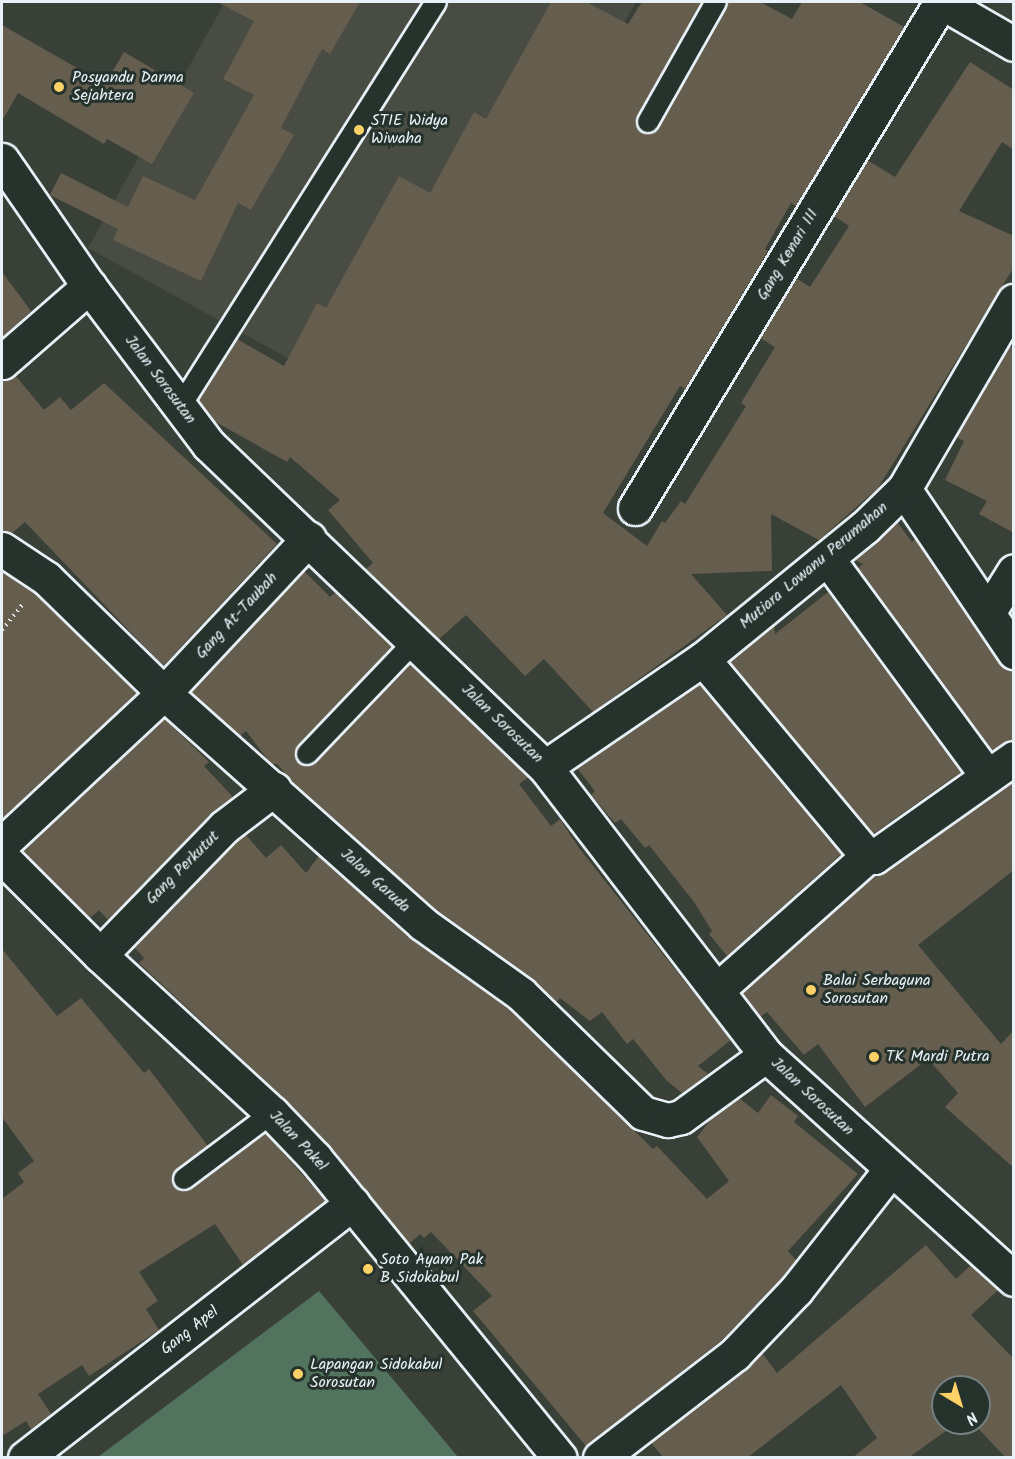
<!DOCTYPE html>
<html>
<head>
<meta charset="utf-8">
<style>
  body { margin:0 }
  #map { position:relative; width:1015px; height:1459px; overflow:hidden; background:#394037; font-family:Kalam,sans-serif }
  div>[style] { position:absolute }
  .built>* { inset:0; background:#494c42 }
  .green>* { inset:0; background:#52735e }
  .building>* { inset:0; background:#655d4e }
  .path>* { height:4px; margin-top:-2px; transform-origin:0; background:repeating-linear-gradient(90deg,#e8f1f8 0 1.5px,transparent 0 6px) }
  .roads { filter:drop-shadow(2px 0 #e8f1f8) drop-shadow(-2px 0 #e8f1f8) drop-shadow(0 2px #e8f1f8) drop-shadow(0 -2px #e8f1f8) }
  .service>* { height:20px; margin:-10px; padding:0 10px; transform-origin:10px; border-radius:10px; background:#26332d }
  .minor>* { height:33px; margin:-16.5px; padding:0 16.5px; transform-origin:16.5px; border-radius:16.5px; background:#26332d }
  .tertiary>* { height:33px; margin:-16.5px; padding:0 16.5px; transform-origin:16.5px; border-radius:16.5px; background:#26332d }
  .secondary>* { height:33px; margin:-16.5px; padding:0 16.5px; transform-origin:16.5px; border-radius:16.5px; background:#26332d }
  .dots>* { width:16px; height:16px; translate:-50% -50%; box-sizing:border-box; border:3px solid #26332d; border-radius:50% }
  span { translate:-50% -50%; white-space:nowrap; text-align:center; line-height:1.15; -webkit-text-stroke:6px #26332d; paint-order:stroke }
  .poi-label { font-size:16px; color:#e8f1f8 }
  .left { translate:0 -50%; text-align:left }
  .street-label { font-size:16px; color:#e8f1f8 }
  .frame { position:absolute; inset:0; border:3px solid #e8f1f8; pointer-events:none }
  .north { position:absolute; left:931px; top:1375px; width:60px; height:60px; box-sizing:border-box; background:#26332d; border:2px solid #747f7e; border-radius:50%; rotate:142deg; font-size:16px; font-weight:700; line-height:24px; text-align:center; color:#e8f1f8 }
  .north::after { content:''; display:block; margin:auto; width:21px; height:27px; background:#ffd166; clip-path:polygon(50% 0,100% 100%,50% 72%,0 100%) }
</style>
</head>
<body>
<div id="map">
  <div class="built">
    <i style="clip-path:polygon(225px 2px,636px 2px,402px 421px,88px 248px)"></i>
  </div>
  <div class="green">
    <i style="clip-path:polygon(319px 1291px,458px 1457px,98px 1457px)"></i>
  </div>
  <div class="building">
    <i style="clip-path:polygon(217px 2px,360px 2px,330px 54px,322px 49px,281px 128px,294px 135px,251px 210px,238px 203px,201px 281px,113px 240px,118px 229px,50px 195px,61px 173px,128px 207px,143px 176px,195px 200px,254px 95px,223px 79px,254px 21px)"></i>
    <i style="clip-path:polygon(551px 2px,586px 2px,628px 24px,642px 2px,702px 2px,637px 117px,637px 128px,648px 134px,658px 128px,728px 2px,760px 2px,792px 19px,802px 2px,860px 2px,904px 27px,796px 206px,791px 203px,765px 249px,768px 251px,685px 389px,680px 386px,603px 513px,647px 546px,662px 521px,665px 523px,681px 501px,685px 504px,746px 406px,741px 403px,775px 347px,760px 338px,796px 278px,810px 287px,849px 226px,834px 216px,867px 160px,895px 177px,970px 62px,1014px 90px,1014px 150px,1002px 142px,959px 211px,1014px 236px,1014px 267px,878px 488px,819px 540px,771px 514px,772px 571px,691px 574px,727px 615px,593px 712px,544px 659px,525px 676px,466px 615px,439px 639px,366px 569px,373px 563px,328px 510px,340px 500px,290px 457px,287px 462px,214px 421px,199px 400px,237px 339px,284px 366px,317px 303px,326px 308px,399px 176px,430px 193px,474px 112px,486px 119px)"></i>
    <i style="clip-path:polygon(2px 25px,105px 84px,124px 52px,194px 93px,152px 164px,107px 139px,104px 144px,18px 93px,2px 121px)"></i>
    <i style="clip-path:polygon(2px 272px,31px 311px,2px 338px)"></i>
    <i style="clip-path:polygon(1009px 346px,1014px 349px,1014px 533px,979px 514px,987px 501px,945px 480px,964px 441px,956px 437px)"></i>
    <i style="clip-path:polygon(15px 375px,44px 410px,60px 397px,71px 410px,104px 383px,277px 544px,163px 666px,25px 522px,12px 533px,2px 531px,2px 380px)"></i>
    <i style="clip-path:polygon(897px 522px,912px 542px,915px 539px,998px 662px,1014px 670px,1014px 739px,992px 751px,858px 568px,863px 564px,855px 560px)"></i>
    <i style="clip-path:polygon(2px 571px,34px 593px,137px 693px,2px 819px)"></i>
    <i style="clip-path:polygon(304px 571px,330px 597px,336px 592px,393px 647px,298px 746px,295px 752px,298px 762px,305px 766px,316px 762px,410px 664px,529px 777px,519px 784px,551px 826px,560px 819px,579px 848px,731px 1040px,698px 1066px,708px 1074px,682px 1093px,667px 1081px,633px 1039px,627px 1044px,602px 1012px,590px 1021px,560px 998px,556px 1002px,532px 979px,435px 909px,299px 788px,277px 764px,271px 764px,246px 731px,240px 736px,191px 692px)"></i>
    <i style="clip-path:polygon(828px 592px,961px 772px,873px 834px,730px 662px,774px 625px,775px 634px)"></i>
    <i style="clip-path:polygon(699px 684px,841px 854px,727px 956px,709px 934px,712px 931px,694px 902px,649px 845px,645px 848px,621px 819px,615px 823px,591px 795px,595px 791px,577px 768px)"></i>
    <i style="clip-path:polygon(164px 718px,209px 762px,204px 766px,233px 797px,211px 814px,108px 920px,99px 910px,90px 918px,22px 851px)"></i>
    <i style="clip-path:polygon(1014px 781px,1014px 870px,918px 945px,1001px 1044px,1014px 1030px,1014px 1168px,945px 1107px,958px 1093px,928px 1059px,865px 1107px,818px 1044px,804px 1055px,767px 1012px,760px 1017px,742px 993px,874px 876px,885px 872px)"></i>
    <i style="clip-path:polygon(245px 834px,266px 858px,281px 845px,306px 873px,319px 856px,411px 938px,509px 1008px,653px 1149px,657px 1146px,707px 1199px,729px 1181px,697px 1137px,712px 1118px,739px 1098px,758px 1113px,771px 1095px,798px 1116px,794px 1122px,858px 1174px,788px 1251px,796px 1260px,782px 1278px,722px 1340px,586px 1446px,473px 1311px,492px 1296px,431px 1232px,424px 1238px,420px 1234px,409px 1244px,330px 1146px,286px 1100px,139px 963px,144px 958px,134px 947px)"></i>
    <i style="clip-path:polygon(2px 949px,57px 1016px,81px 998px,144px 1073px,149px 1069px,208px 1146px,173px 1174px,172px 1181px,179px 1190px,191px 1189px,265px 1133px,326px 1201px,243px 1265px,215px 1224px,139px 1272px,158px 1301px,146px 1309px,159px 1330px,89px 1376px,82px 1365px,38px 1394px,51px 1414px,31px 1429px,26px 1421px,2px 1436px,2px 1199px,24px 1182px,18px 1173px,34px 1161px,2px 1117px)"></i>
    <i style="clip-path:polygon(926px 1245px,956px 1279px,971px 1265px,998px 1290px,971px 1315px,1014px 1359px,1014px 1458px,1006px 1458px,973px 1423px,979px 1423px,979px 1387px,943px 1387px,943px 1423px,957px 1423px,908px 1458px,852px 1458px,877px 1438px,841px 1385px,747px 1458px,664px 1458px,651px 1443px,762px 1353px,777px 1373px)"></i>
  </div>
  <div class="path">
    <i style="left:2px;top:630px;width:35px;rotate:-51deg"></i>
  </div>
  <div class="roads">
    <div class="service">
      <i style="left:648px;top:122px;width:138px;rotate:-60.5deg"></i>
      <i style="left:180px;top:407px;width:479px;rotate:-57.7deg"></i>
      <i style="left:307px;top:754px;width:156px;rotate:-46.3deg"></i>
      <i style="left:184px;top:1179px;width:110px;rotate:-36.9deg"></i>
    </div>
    <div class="minor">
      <i style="left:2px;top:160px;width:153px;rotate:55.4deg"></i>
      <i style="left:89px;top:286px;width:199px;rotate:53deg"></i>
      <i style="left:209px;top:445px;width:465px;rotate:43.8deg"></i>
      <i style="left:545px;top:767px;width:363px;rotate:52.5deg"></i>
      <i style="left:766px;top:1055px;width:334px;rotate:42.1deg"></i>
      <i style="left:2px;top:362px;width:116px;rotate:-41.1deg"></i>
      <i style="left:904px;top:489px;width:197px;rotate:56deg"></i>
      <i style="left:635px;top:508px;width:591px;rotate:-58.84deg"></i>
      <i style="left:2px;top:549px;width:53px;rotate:33.4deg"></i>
      <i style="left:46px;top:578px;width:165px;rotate:44.3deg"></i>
      <i style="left:164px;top:693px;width:347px;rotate:41.7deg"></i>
      <i style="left:423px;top:924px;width:120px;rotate:35.5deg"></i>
      <i style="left:521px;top:994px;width:170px;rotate:44.3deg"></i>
      <i style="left:643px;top:1113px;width:26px;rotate:16deg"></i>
      <i style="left:668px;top:1120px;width:13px;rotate:-13deg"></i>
      <i style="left:681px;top:1117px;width:105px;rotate:-36.1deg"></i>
      <i style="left:827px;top:558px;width:270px;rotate:53.7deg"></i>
      <i style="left:988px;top:613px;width:49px;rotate:-58.2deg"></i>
      <i style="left:703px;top:659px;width:249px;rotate:50.2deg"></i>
      <i style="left:862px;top:850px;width:14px;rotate:30deg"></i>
      <i style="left:874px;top:857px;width:171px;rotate:-35.3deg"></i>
      <i style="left:545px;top:767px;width:191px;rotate:-34.4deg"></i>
      <i style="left:703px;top:659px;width:209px;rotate:-39.2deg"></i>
      <i style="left:865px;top:527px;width:54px;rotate:-44.3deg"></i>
      <i style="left:904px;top:489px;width:218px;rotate:-59.7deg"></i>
      <i style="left:2px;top:844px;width:221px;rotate:-43deg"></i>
      <i style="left:164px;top:693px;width:212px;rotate:-46.9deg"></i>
      <i style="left:100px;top:955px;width:178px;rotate:-45.9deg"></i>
      <i style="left:224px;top:827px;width:63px;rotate:-37.2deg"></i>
      <i style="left:717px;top:990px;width:203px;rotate:-41.6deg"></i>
      <i style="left:25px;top:1458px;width:415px;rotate:-37.9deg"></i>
      <i style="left:600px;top:1458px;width:170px;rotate:-37.6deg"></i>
      <i style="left:735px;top:1354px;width:88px;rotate:-46.4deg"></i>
      <i style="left:796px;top:1290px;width:154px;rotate:-51.9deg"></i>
    </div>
    <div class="tertiary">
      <i style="left:2px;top:857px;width:139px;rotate:45deg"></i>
      <i style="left:100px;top:955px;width:234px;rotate:42.6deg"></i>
      <i style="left:272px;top:1113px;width:62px;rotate:46.3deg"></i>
      <i style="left:315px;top:1158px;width:387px;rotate:50.8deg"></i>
    </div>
    <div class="secondary">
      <i style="left:941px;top:2px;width:84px;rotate:29.9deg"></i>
    </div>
  </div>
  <div class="dots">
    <i style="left:59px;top:87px;background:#ffd166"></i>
    <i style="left:359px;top:130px;background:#ffd166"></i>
    <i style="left:811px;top:990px;background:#ffd166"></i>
    <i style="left:874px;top:1057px;background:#ffd166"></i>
    <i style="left:368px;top:1269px;background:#ffd166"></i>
    <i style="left:298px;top:1374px;background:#ffd166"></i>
  </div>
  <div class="poi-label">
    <span class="left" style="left:72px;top:87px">Posyandu Darma<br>Sejahtera</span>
    <span class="left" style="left:371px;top:130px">STIE Widya<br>Wiwaha</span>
    <span class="left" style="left:823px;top:990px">Balai Serbaguna<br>Sorosutan</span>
    <span class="left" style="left:886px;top:1057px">TK Mardi Putra</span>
    <span class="left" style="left:380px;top:1269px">Soto Ayam Pak<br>B Sidokabul</span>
    <span class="left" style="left:310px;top:1374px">Lapangan Sidokabul<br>Sorosutan</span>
  </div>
  <div class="street-label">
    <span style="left:788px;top:255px;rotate:-59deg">Gang Kenari III</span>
    <span style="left:160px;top:380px;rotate:53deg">Jalan Sorosutan</span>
    <span style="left:814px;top:566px;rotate:-40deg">Mutiara Lowanu Perumahan</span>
    <span style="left:237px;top:616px;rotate:-47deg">Gang At-Taubah</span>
    <span style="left:502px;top:724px;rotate:44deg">Jalan Sorosutan</span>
    <span style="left:183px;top:868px;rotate:-45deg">Gang Perkutut</span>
    <span style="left:375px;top:881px;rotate:42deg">Jalan Garuda</span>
    <span style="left:812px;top:1097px;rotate:43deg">Jalan Sorosutan</span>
    <span style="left:298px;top:1141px;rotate:47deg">Jalan Pakel</span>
    <span style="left:190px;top:1331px;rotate:-38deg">Gang Apel</span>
  </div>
  <div class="frame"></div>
  <div class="north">N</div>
</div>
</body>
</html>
